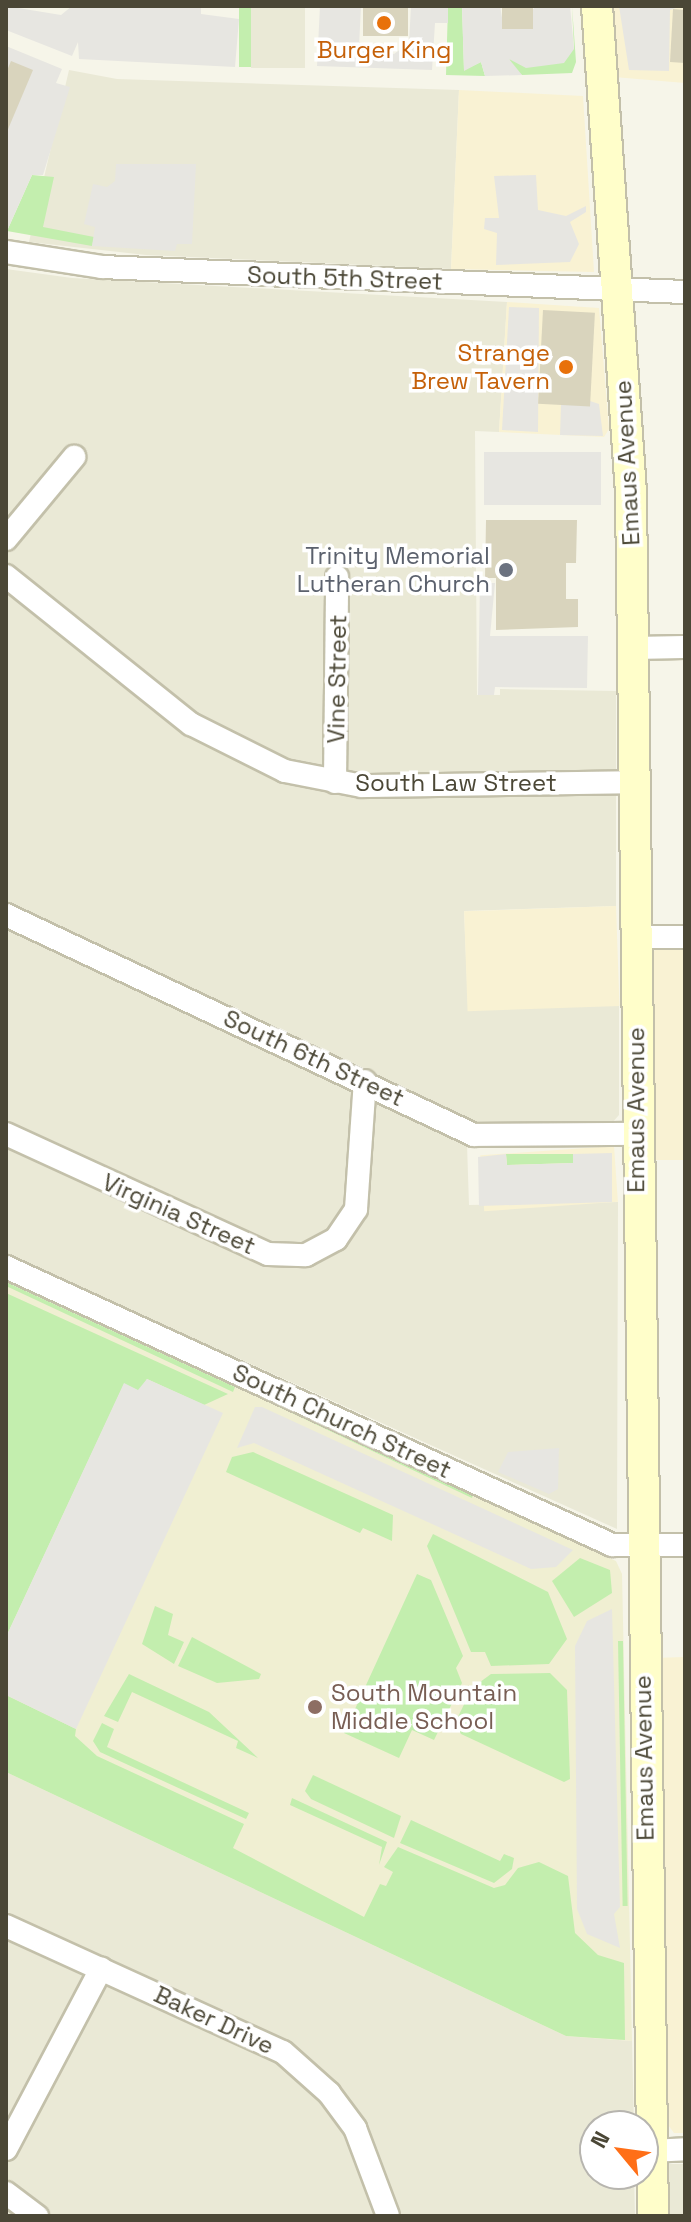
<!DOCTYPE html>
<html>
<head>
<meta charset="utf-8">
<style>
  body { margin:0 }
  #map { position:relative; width:691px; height:2222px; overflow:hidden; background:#f6f5e9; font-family:"Space Grotesk",sans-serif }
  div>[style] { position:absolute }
  .residential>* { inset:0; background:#eae9d6; transform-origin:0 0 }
  .commercial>* { inset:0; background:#f9f2d3; transform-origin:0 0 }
  .education>* { inset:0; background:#f0efd2 }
  .green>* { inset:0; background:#c3eeae; transform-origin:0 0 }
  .parking>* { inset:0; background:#e7e6e1; transform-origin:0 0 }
  .building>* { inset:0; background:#d9d4bd; transform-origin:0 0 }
  .roads { filter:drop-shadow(2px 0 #c3c0aa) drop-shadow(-2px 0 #c3c0aa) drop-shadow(0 2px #c3c0aa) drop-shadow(0 -2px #c3c0aa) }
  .street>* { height:22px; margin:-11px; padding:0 11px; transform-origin:11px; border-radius:11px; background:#fff }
  .secondary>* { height:30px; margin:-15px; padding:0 15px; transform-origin:15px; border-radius:15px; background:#fffeca }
  .dots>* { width:22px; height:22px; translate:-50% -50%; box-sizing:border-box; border:4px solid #fff; border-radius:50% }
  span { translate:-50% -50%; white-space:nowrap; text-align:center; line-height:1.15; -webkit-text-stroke:7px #fff; paint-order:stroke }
  .food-label { font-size:24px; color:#c56008 }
  .right { translate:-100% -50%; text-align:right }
  .street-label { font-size:24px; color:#4b4736 }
  .worship-label { font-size:24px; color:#5b616d }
  .education-label { font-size:24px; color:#785e54 }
  .left { translate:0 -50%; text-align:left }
  .frame { position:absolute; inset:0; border:8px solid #4b4736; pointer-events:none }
  .north { position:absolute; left:579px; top:2110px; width:80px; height:80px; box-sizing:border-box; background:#fff; border:2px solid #b7b5af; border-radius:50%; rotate:299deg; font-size:22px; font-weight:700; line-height:32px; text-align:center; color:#4b4736 }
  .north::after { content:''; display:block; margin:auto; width:28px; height:36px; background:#ff6f17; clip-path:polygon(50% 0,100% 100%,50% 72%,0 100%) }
</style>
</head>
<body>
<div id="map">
  <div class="residential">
    <i style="left:251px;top:6px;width:54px;height:62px"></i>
    <i style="clip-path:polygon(69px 70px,117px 79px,459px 90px,451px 269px,146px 255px,29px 242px)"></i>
    <i style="clip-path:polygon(6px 269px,72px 278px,507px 302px,499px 432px,475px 431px,477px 695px,500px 695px,500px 689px,616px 691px,616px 906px,464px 911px,468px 1006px,619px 1006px,619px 1115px,612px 1123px,481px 1123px,467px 1144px,469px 1205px,618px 1202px,617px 1529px,6px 1254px)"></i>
    <i style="clip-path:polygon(6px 1772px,566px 2036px,632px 2041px,634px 2126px,595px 2126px,595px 2174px,634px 2174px,635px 2216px,6px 2216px)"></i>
    <i style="left:685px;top:2164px;width:52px;height:16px;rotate:90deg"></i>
  </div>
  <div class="commercial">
    <i style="clip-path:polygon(608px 6px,685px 6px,685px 83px,614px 77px)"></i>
    <i style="clip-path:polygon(459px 90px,583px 96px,594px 272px,451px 269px)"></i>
    <i style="clip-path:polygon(507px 302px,599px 308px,609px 429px,604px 437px,499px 432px)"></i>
    <i style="left:616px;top:906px;width:100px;height:152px;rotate:88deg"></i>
    <i style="clip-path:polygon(659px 948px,685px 948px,685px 1160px,649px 1160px,650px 953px)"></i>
    <i style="left:614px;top:1146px;width:56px;height:134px;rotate:86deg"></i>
    <i style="clip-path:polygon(685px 1657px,685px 2133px,674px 2133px,666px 2122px,654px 1658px)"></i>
  </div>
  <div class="education">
    <i style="clip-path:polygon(6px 1282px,616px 1561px,622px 1574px,632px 2041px,566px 2036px,6px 1772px)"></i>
  </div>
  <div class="green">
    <i style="left:239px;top:6px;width:12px;height:61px"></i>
    <i style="clip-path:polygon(448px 6px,462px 6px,464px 70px,481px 62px,485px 76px,446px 75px)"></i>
    <i style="clip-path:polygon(572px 6px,576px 62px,572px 73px,522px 75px,512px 68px,509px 58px,574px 49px)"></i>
    <i style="clip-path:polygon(32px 175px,54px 177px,43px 227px,94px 237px,92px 246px,7px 231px)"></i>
    <i style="clip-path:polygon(506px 1154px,573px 1154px,573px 1163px,507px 1165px)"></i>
    <i style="clip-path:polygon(6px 1282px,235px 1387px,233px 1392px,6px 1286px)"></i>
    <i style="clip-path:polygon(6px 1293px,228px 1394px,204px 1405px,147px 1379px,139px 1391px,124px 1384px,6px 1637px)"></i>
    <i style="clip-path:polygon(262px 1399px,473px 1495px,472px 1498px)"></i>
    <i style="clip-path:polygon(253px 1452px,393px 1515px,392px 1541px,363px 1528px,360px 1533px,226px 1472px,232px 1457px)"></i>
    <i style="clip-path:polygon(433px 1534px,548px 1592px,567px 1639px,549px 1664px,491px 1666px,485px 1652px,471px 1652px,427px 1546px)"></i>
    <i style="clip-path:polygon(580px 1558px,610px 1570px,612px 1593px,574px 1617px,552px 1581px)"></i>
    <i style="clip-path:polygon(417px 1574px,431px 1580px,463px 1656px,456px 1668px,462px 1683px,434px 1740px,412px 1730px,399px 1758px,344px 1733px)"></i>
    <i style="clip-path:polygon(155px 1606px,173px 1614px,168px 1635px,184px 1642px,174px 1664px,142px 1644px)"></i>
    <i style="clip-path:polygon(192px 1637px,261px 1674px,259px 1679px,217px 1683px,178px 1666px)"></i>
    <i style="left:623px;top:1641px;width:265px;height:5px;rotate:89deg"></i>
    <i style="clip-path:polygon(550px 1673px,567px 1690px,570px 1779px,564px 1782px,461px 1734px,455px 1723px,472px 1688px,491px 1674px)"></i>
    <i style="clip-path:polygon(129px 1674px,209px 1712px,258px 1758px,236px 1748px,238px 1741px,132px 1692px,118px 1722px,104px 1716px)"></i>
    <i style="clip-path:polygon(6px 1695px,76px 1729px,75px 1736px,97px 1756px,244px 1824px,233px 1848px,364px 1917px,380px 1884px,386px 1886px,393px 1872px,384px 1867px,398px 1847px,494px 1888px,505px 1885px,518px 1868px,539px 1862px,568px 1876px,575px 1933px,598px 1955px,624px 1963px,625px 2040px,566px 2036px,6px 1772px)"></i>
    <i style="clip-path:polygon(102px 1723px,114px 1729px,107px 1747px,249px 1813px,246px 1819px,100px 1752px,93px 1741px)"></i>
    <i style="clip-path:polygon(313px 1775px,401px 1816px,394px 1838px,311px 1799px,305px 1791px)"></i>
    <i style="clip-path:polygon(292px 1798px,387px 1842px,379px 1865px,382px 1847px,290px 1805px)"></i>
    <i style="clip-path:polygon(411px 1820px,500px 1861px,504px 1854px,514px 1858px,512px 1869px,494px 1883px,400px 1843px)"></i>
  </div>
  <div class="parking">
    <i style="clip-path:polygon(6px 6px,61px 15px,72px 6px,201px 6px,201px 14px,239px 19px,235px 67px,79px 59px,78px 42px,72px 56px,6px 30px)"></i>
    <i style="clip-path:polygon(320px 6px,361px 6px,359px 47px,394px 54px,409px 43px,411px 6px,448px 6px,448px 23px,435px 23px,432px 70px,317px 66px)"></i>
    <i style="clip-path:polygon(462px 6px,500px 6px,504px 29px,517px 28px,536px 6px,570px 6px,574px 49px,564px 63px,526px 68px,509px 59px,522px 75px,485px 76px,481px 62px,464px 71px)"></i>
    <i style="clip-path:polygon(619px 6px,682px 6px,670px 10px,669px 71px,629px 70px)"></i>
    <i style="clip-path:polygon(6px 46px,62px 69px,56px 83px,70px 87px,43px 175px,32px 175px,7px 231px)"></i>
    <i style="clip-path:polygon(116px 164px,196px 164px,192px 244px,177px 244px,175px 251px,92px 246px,95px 227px,84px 224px,93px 184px,107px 187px,115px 181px)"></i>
    <i style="clip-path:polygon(536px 175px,538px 210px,566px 216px,586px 206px,586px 212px,570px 222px,579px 244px,570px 262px,496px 265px,497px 233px,484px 229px,485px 218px,499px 218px,494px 176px)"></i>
    <i style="clip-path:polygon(509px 307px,539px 308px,538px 432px,502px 430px)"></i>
    <i style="clip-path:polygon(590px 401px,599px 404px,603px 436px,560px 435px,561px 405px)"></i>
    <i style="left:484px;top:452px;width:117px;height:53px"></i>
    <i style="clip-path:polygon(480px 583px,495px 583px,490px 636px,588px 636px,587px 688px,495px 687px,494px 695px,478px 695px)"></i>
    <i style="clip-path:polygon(612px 1153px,612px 1202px,479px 1206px,478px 1157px,506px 1154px,507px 1165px,573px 1163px,573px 1154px)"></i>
    <i style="clip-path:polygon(147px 1379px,223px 1413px,76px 1729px,6px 1695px,6px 1637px,124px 1383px,138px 1390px)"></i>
    <i style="clip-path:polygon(255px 1407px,262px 1407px,573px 1550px,556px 1567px,531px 1569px,254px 1443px,237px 1448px)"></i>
    <i style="clip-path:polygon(559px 1448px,558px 1489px,549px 1494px,498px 1472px,508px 1452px)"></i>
    <i style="clip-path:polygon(612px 1609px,620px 1907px,614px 1914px,620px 1948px,587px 1934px,577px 1909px,575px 1646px,587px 1621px)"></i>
  </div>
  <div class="building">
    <i style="left:363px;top:6px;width:45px;height:30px"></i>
    <i style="left:502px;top:6px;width:31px;height:23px"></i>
    <i style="clip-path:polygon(673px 9px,685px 10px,685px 63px,670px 62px)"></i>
    <i style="clip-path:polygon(11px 61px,33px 70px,6px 134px,6px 73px)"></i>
    <i style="left:543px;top:310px;width:52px;height:94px;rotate:3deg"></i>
    <i style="clip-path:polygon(486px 520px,577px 520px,576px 563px,566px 563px,566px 599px,578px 599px,578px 627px,496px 630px,496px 578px,485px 578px)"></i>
  </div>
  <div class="roads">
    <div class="street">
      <i style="left:6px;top:252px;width:97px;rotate:8.9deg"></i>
      <i style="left:102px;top:267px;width:584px;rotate:2.46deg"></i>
      <i style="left:6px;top:539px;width:107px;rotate:-50.3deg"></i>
      <i style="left:6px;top:576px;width:237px;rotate:38.7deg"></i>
      <i style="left:191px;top:724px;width:105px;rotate:26.6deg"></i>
      <i style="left:285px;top:771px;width:78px;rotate:11deg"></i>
      <i style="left:362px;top:786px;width:274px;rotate:-0.8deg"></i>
      <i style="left:633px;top:648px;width:52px;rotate:-1.1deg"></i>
      <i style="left:335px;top:782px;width:205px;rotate:-89.4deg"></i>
      <i style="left:6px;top:915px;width:517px;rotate:25.18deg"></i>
      <i style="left:474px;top:1135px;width:162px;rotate:-0.4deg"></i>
      <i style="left:636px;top:937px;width:49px"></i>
      <i style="left:6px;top:1134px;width:288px;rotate:24.6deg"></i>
      <i style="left:268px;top:1254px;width:38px;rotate:2deg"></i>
      <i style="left:306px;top:1255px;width:34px;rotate:-28deg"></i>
      <i style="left:336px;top:1239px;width:36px;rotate:-56deg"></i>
      <i style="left:356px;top:1209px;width:128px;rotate:-86deg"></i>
      <i style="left:6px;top:1267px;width:667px;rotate:24.64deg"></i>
      <i style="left:612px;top:1545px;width:73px"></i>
      <i style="left:6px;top:1926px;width:304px;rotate:24.5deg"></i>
      <i style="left:283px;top:2052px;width:62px;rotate:41.7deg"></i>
      <i style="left:329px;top:2093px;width:44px;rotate:53.4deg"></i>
      <i style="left:355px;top:2128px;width:94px;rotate:69.4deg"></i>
      <i style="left:6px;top:2149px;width:204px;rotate:-62.2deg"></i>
      <i style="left:651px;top:2151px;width:34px;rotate:-3deg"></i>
      <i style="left:6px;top:2193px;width:39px;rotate:37deg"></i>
    </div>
    <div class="secondary">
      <i style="left:597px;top:6px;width:490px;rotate:86deg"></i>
      <i style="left:631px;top:495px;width:1721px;rotate:89.27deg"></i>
    </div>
  </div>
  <div class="dots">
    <i style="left:384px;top:23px;background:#e8710a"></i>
    <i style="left:566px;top:367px;background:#e8710a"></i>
    <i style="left:506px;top:570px;background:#6b7280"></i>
    <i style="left:315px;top:1707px;background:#8d6e63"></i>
  </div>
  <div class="food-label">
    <span style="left:384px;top:50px">Burger King</span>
    <span class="right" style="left:550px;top:367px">Strange<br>Brew Tavern</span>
  </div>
  <div class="street-label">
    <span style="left:345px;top:278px;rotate:2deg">South 5th Street</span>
    <span style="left:627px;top:463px;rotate:-93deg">Emaus Avenue</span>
    <span style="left:337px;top:679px;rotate:-89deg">Vine Street</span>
    <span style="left:456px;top:783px">South Law Street</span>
    <span style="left:314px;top:1058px;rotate:25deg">South 6th Street</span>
    <span style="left:636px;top:1110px;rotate:-90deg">Emaus Avenue</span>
    <span style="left:179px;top:1214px;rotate:24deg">Virginia Street</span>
    <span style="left:342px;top:1421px;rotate:25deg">South Church Street</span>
    <span style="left:644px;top:1758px;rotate:-91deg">Emaus Avenue</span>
    <span style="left:214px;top:2020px;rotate:25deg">Baker Drive</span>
  </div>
  <div class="worship-label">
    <span class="right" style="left:490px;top:570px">Trinity Memorial<br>Lutheran Church</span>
  </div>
  <div class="education-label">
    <span class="left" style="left:331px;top:1707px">South Mountain<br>Middle School</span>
  </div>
  <div class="frame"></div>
  <div class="north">N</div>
</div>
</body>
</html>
